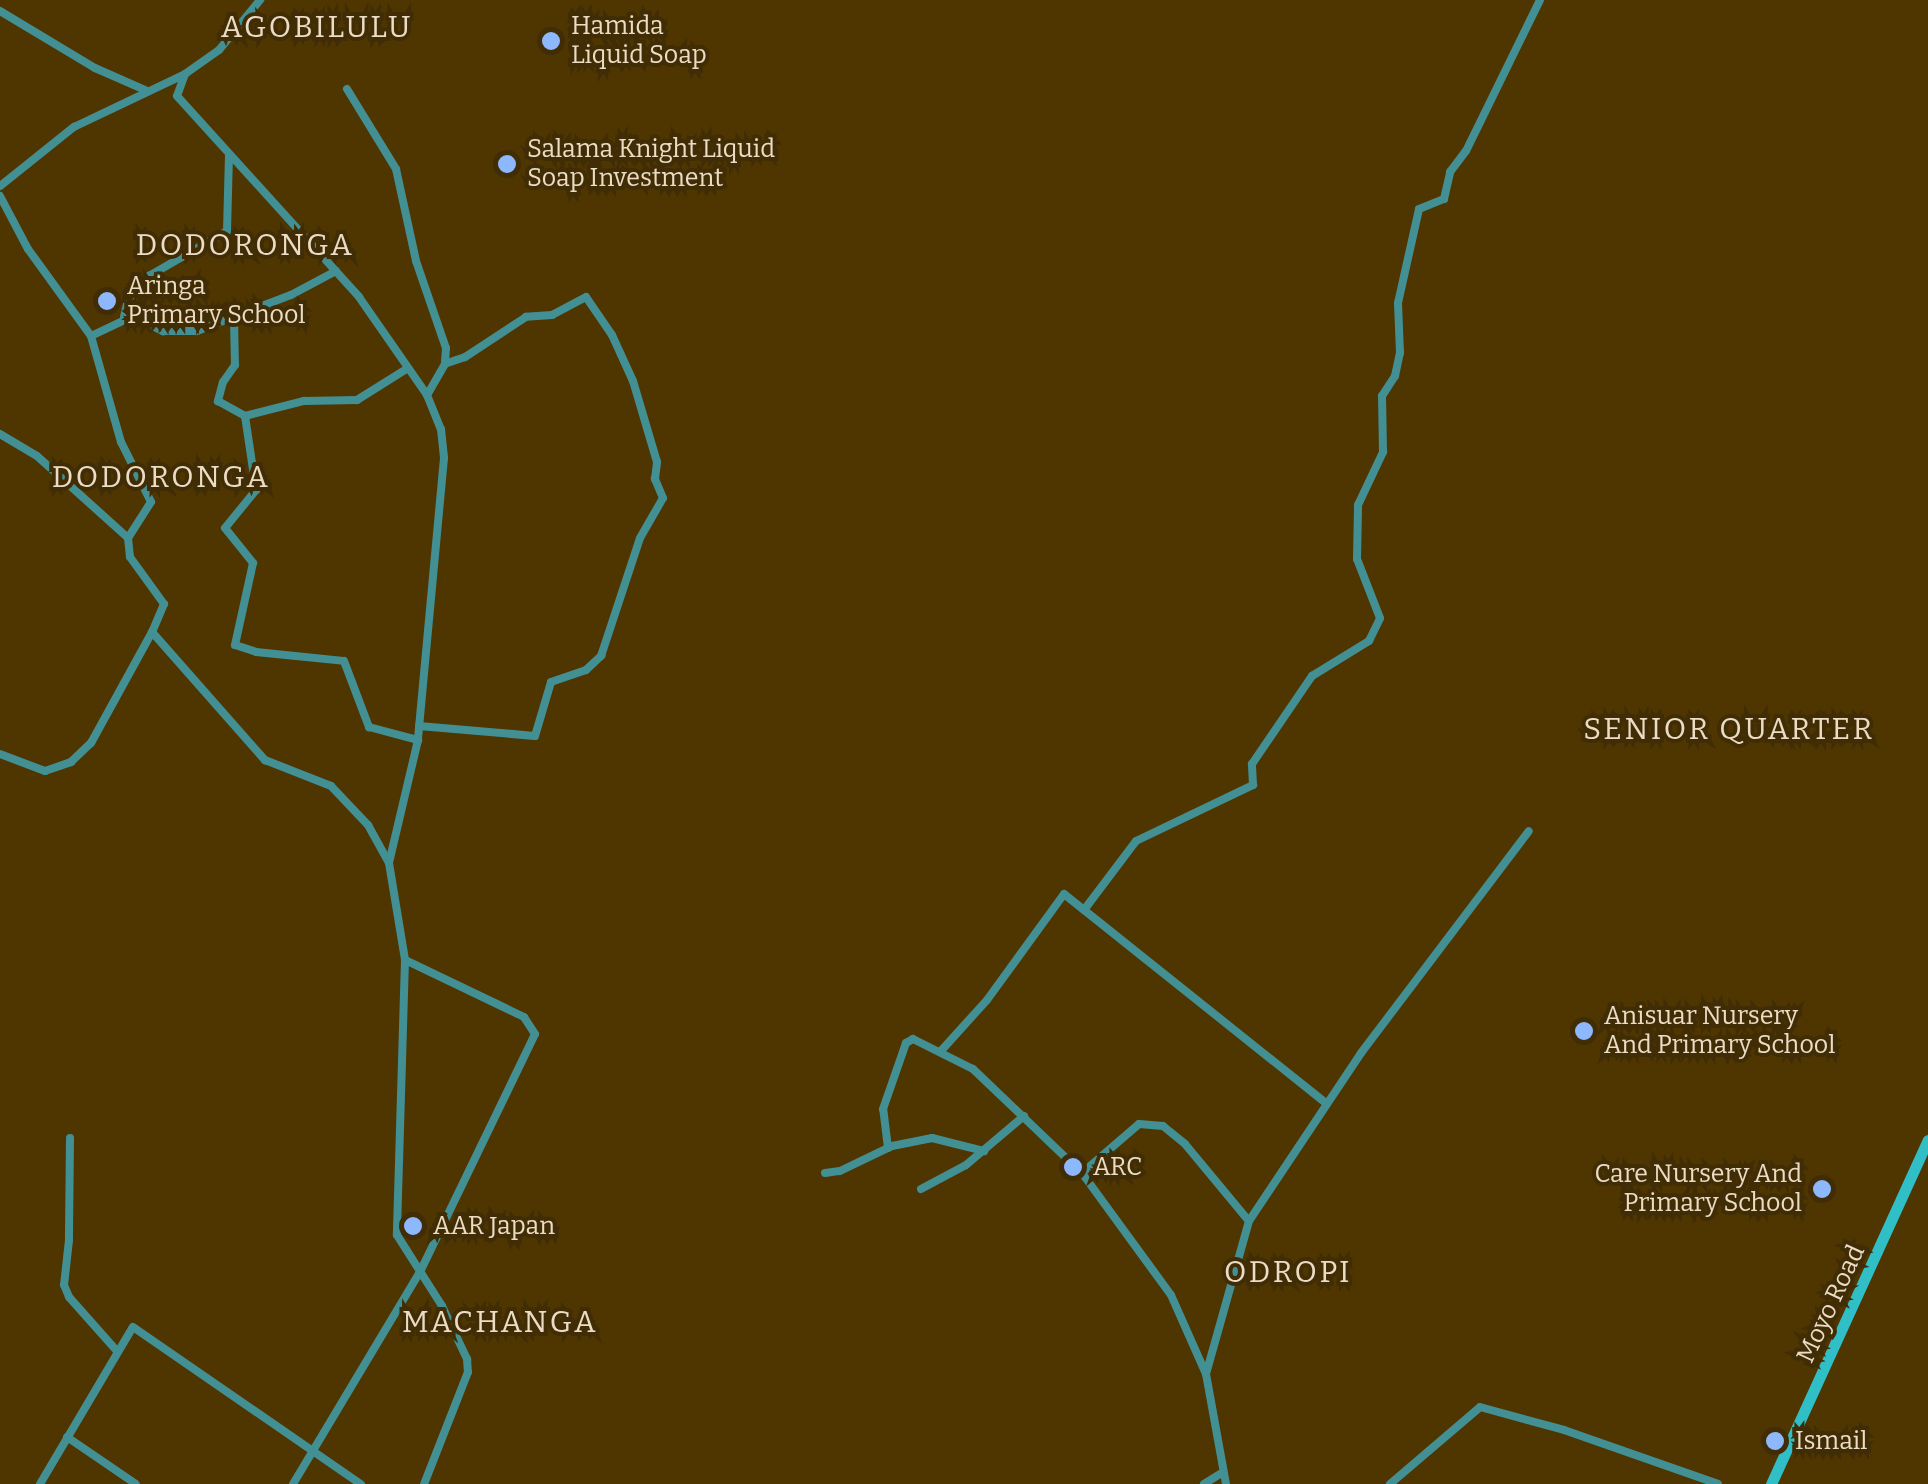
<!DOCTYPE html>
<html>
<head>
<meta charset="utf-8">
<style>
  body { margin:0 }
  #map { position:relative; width:1928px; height:1484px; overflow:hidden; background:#4f3500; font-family:Bitter,serif }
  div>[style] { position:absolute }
  .street>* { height:8px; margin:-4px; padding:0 4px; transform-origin:4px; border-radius:4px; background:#429094 }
  .secondary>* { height:11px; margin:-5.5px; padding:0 5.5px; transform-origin:5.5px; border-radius:5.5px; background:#30bfc6 }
  .dots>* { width:28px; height:28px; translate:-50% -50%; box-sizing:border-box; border:5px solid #402d06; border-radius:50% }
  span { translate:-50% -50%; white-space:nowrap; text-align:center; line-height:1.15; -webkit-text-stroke:8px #402d06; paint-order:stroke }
  .poi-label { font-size:25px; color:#ecdcc4 }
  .left { translate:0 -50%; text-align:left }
  .right { translate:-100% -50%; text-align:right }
  .street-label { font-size:25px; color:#ecdcc4 }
  .quarter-label { font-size:30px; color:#ecdcc4; letter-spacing:2.5px }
</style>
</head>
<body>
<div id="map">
  <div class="street">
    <i style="left:0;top:11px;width:111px;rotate:31deg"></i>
    <i style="left:95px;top:68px;width:55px;rotate:23.7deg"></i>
    <i style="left:185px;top:74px;width:23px;rotate:110deg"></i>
    <i style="left:177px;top:96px;width:271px;rotate:47.8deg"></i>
    <i style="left:359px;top:297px;width:119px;rotate:55.2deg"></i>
    <i style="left:427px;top:395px;width:37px;rotate:68deg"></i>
    <i style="left:441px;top:429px;width:29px;rotate:84deg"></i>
    <i style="left:444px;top:458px;width:283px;rotate:95.3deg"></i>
    <i style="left:418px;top:740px;width:126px;rotate:103.3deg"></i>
    <i style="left:389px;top:863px;width:98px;rotate:80.6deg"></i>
    <i style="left:405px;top:960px;width:275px;rotate:91.7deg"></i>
    <i style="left:397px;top:1235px;width:84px;rotate:57.6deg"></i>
    <i style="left:442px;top:1306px;width:59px;rotate:64.7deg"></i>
    <i style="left:467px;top:1359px;width:13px;rotate:86deg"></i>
    <i style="left:468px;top:1372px;width:120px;rotate:111.4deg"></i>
    <i style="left:347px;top:89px;width:94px;rotate:58.5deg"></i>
    <i style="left:396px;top:169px;width:94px;rotate:77.7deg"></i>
    <i style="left:416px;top:261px;width:92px;rotate:71deg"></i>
    <i style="left:446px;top:348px;width:16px;rotate:94deg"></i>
    <i style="left:445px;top:364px;width:36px;rotate:120deg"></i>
    <i style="left:0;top:186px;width:95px;rotate:-38.6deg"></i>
    <i style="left:74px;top:127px;width:123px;rotate:-25.5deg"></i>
    <i style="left:185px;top:74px;width:42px;rotate:-35.2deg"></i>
    <i style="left:219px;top:50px;width:65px;rotate:-50.6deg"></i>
    <i style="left:0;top:196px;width:60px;rotate:62.2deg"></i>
    <i style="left:28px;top:249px;width:107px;rotate:54.1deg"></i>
    <i style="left:91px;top:336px;width:47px;rotate:-25.5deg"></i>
    <i style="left:133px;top:316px;width:34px;rotate:27deg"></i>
    <i style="left:163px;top:331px;width:34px"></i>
    <i style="left:197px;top:331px;width:101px;rotate:-21deg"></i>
    <i style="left:291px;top:295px;width:51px;rotate:-28.1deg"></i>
    <i style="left:124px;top:317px;width:17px;rotate:-77deg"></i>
    <i style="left:128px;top:300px;width:32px;rotate:-49deg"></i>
    <i style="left:149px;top:276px;width:90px;rotate:-30deg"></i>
    <i style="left:227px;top:231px;width:75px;rotate:-88.5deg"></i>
    <i style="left:234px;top:319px;width:46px;rotate:88.8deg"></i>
    <i style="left:235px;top:365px;width:21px;rotate:125deg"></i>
    <i style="left:223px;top:382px;width:20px;rotate:105deg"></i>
    <i style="left:218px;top:401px;width:31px;rotate:29deg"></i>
    <i style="left:245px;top:416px;width:61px;rotate:-14.3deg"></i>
    <i style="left:304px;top:401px;width:53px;rotate:-1.1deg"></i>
    <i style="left:357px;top:400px;width:60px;rotate:-32.1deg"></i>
    <i style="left:91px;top:336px;width:110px;rotate:74.2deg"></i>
    <i style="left:121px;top:442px;width:67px;rotate:63.4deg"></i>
    <i style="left:151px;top:502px;width:43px;rotate:122.6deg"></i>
    <i style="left:128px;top:538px;width:19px;rotate:84deg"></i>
    <i style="left:130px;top:557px;width:58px;rotate:54.1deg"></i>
    <i style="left:164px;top:604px;width:30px;rotate:113deg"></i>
    <i style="left:152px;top:632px;width:171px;rotate:48.6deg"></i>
    <i style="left:265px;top:760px;width:71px;rotate:21.5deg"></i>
    <i style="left:331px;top:786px;width:54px;rotate:46.5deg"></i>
    <i style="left:368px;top:825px;width:43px;rotate:61.1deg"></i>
    <i style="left:245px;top:416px;width:75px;rotate:81.5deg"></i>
    <i style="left:256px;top:490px;width:49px;rotate:129.2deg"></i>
    <i style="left:225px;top:528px;width:45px;rotate:51.3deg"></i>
    <i style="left:253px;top:563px;width:84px;rotate:102.4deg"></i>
    <i style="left:235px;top:645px;width:22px;rotate:18deg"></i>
    <i style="left:256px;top:652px;width:88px;rotate:5.8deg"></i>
    <i style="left:344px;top:661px;width:71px;rotate:69.3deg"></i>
    <i style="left:369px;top:727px;width:51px;rotate:14.9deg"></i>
    <i style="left:0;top:434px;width:43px;rotate:30.7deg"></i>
    <i style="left:37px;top:456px;width:122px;rotate:42deg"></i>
    <i style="left:419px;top:726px;width:116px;rotate:4.9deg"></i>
    <i style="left:535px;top:736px;width:56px;rotate:-73.5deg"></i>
    <i style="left:551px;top:682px;width:37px;rotate:-19deg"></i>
    <i style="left:586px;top:670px;width:21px;rotate:-43deg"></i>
    <i style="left:601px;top:656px;width:124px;rotate:-71.7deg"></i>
    <i style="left:640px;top:538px;width:46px;rotate:-60.1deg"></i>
    <i style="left:663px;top:498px;width:21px;rotate:-113deg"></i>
    <i style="left:655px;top:479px;width:17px;rotate:-83deg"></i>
    <i style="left:657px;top:462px;width:84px;rotate:-106.5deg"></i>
    <i style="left:633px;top:381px;width:51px;rotate:-114.5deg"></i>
    <i style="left:612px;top:335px;width:46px;rotate:-124.4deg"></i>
    <i style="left:586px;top:297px;width:38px;rotate:152deg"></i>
    <i style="left:552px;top:315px;width:26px;rotate:176deg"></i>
    <i style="left:526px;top:317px;width:73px;rotate:146.7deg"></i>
    <i style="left:465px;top:357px;width:21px;rotate:161deg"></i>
    <i style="left:0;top:754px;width:48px;rotate:20.7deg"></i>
    <i style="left:45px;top:771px;width:28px;rotate:-19deg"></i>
    <i style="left:71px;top:762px;width:28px;rotate:-44deg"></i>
    <i style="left:91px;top:743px;width:127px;rotate:-61.2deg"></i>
    <i style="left:1084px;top:910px;width:86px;rotate:-53deg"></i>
    <i style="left:1136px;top:841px;width:130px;rotate:-25.6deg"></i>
    <i style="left:1253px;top:785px;width:21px;rotate:-93deg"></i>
    <i style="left:1252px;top:764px;width:107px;rotate:-55.7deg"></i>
    <i style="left:1312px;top:676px;width:67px;rotate:-31.6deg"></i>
    <i style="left:1369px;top:641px;width:25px;rotate:-64deg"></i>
    <i style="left:1380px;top:618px;width:63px;rotate:-111.3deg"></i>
    <i style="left:1357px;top:559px;width:54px;rotate:-88.9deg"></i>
    <i style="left:1358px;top:505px;width:59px;rotate:-64.7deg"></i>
    <i style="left:1383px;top:452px;width:56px;rotate:-91deg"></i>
    <i style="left:1382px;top:396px;width:24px;rotate:-57deg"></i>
    <i style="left:1395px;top:376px;width:24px;rotate:-78deg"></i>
    <i style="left:1400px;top:353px;width:50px;rotate:-92.3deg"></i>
    <i style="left:1398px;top:303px;width:96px;rotate:-77.4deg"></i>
    <i style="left:1419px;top:209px;width:27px;rotate:-22deg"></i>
    <i style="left:1444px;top:199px;width:28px;rotate:-77deg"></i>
    <i style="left:1450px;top:172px;width:26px;rotate:-53deg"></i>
    <i style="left:1466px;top:151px;width:168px;rotate:-63.9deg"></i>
    <i style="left:940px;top:1052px;width:70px;rotate:-47.9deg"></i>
    <i style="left:987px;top:1000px;width:131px;rotate:-54deg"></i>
    <i style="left:1064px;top:894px;width:335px;rotate:38.6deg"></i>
    <i style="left:70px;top:1138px;width:102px;rotate:90.6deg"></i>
    <i style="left:69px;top:1240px;width:45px;rotate:96.3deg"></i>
    <i style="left:64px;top:1285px;width:13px;rotate:67deg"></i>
    <i style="left:69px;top:1297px;width:71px;rotate:48.4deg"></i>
    <i style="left:888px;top:1148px;width:39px;rotate:-97deg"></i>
    <i style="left:883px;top:1109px;width:70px;rotate:-70.8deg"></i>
    <i style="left:906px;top:1043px;width:8px;rotate:-30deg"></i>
    <i style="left:913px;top:1039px;width:67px;rotate:26.6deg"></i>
    <i style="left:973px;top:1069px;width:151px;rotate:43.7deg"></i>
    <i style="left:1082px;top:1173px;width:151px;rotate:53.9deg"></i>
    <i style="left:1171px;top:1295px;width:86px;rotate:66.1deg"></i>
    <i style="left:825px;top:1173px;width:15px;rotate:-8deg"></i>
    <i style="left:840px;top:1171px;width:58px;rotate:-25.7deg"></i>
    <i style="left:892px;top:1146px;width:41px;rotate:-11.3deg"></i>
    <i style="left:932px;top:1138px;width:54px;rotate:14deg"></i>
    <i style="left:1082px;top:1173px;width:75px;rotate:-40.7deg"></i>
    <i style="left:1139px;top:1124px;width:24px;rotate:5deg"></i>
    <i style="left:1163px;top:1126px;width:28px;rotate:39deg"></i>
    <i style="left:1185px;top:1144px;width:100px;rotate:50.3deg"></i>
    <i style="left:921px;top:1189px;width:51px;rotate:-28.1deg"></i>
    <i style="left:966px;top:1165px;width:76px;rotate:-40.2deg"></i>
    <i style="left:67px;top:1437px;width:83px;rotate:34.3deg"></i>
    <i style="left:40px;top:1484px;width:182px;rotate:-59.4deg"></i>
    <i style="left:133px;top:1327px;width:277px;rotate:34.6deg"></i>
    <i style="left:293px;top:1484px;width:247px;rotate:-59.1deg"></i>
    <i style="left:420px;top:1272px;width:264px;rotate:-64.2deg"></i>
    <i style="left:535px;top:1034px;width:20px;rotate:-123deg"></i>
    <i style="left:524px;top:1017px;width:132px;rotate:-154.4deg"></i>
    <i style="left:1204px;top:1484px;width:22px;rotate:-32deg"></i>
    <i style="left:1226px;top:1484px;width:112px;rotate:-100.3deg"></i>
    <i style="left:1206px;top:1374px;width:159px;rotate:-74.3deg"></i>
    <i style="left:1249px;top:1221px;width:202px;rotate:-56.3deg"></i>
    <i style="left:1361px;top:1053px;width:278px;rotate:-52.9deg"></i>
    <i style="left:1390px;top:1484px;width:118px;rotate:-40.5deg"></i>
    <i style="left:1480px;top:1407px;width:87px;rotate:15.3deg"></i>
    <i style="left:1564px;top:1430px;width:163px;rotate:19.3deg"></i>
  </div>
  <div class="secondary">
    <i style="left:1771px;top:1484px;width:378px;rotate:-65.5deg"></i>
  </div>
  <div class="dots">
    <i style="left:551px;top:41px;background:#8eb8fd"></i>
    <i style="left:507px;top:164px;background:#8eb8fd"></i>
    <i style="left:107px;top:301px;background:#8eb8fd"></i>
    <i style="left:1584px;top:1031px;background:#8eb8fd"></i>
    <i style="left:1073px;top:1167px;background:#8eb8fd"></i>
    <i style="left:1822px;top:1189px;background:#8eb8fd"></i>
    <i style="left:413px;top:1226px;background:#8eb8fd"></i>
    <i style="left:1775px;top:1441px;background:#8eb8fd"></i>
  </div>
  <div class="poi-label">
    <span class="left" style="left:571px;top:41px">Hamida<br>Liquid Soap</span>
    <span class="left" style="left:527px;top:164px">Salama Knight Liquid<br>Soap Investment</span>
    <span class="left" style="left:127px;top:301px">Aringa<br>Primary School</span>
    <span class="left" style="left:1604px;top:1031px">Anisuar Nursery<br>And Primary School</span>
    <span class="left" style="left:1093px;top:1167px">ARC</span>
    <span class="right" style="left:1802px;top:1189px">Care Nursery And<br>Primary School</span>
    <span class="left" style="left:433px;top:1226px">AAR Japan</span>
    <span class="left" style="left:1795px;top:1441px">Ismail</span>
  </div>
  <div class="street-label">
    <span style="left:1831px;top:1304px;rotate:-65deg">Moyo Road</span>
  </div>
  <div class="quarter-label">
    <span style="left:317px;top:27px">AGOBILULU</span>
    <span style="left:245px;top:245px">DODORONGA</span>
    <span style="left:161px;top:477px">DODORONGA</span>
    <span style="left:1729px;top:729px">SENIOR QUARTER</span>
    <span style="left:1288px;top:1272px">ODROPI</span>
    <span style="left:500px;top:1322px">MACHANGA</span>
  </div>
</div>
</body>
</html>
